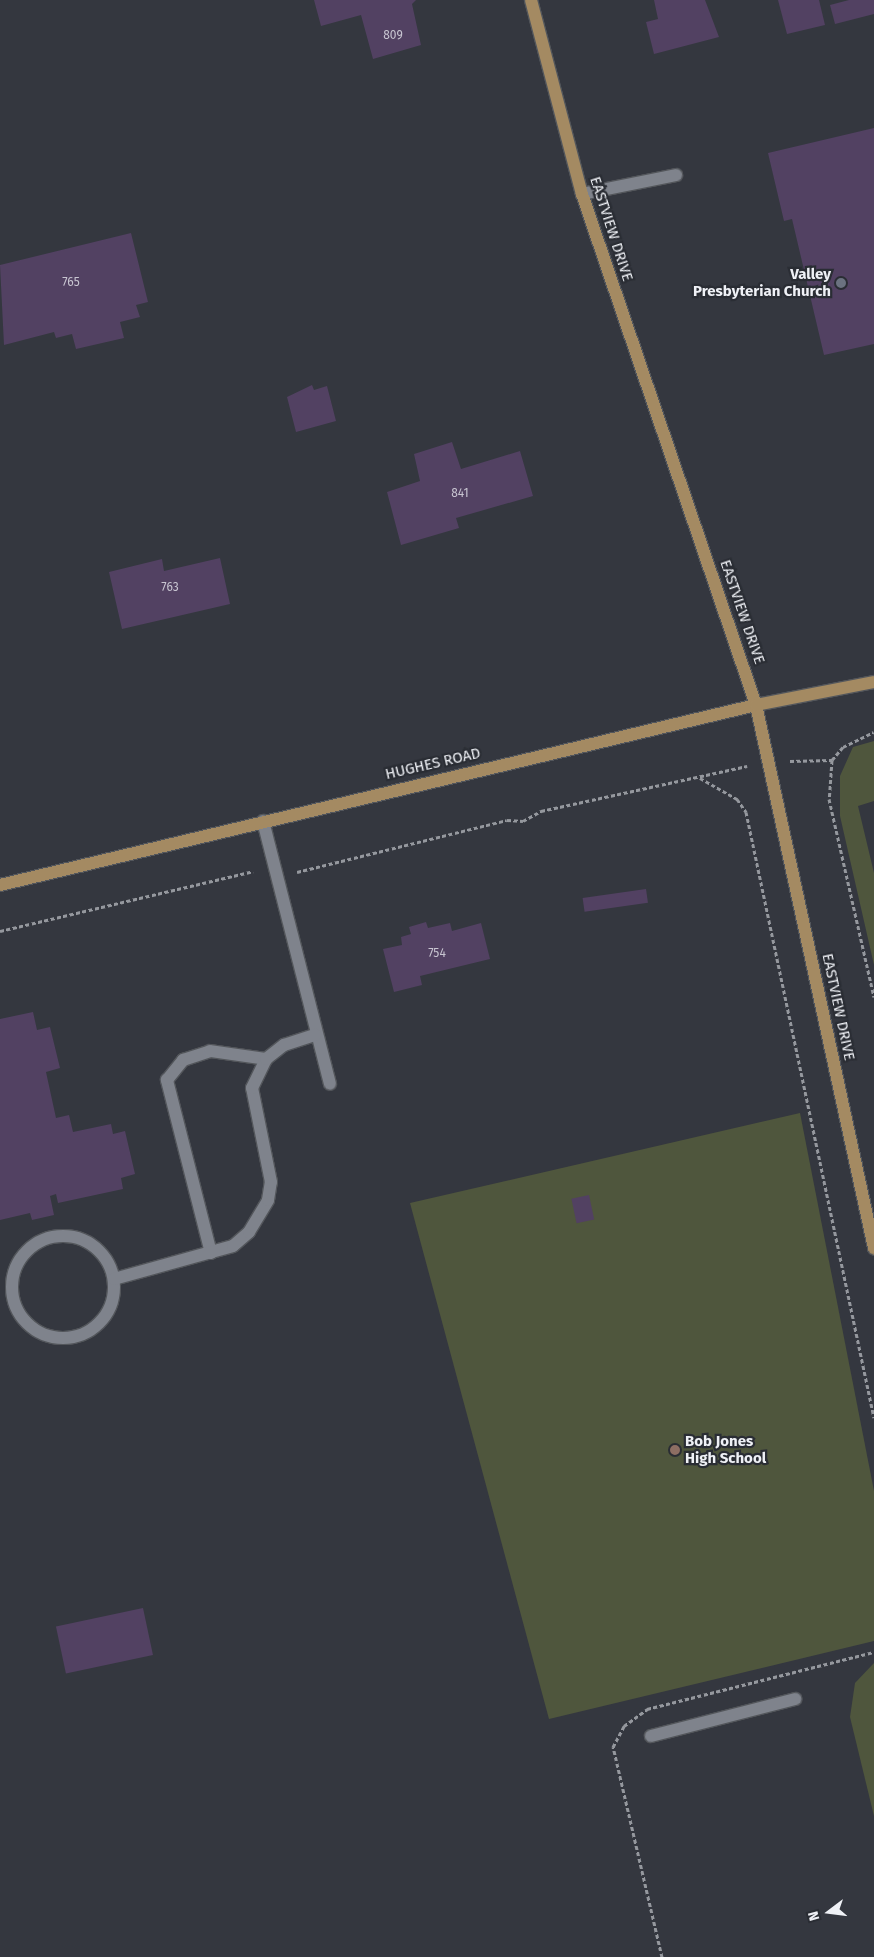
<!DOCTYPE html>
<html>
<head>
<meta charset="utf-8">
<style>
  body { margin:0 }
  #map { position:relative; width:874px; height:1957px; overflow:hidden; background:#34373f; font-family:"Fira Sans",sans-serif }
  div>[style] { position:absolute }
  .green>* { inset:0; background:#4f563d }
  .building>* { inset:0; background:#524162; transform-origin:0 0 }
  .path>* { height:3px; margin-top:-1.5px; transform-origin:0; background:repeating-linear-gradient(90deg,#95989e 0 4px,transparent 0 6.5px) }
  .roads { filter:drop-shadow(1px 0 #53565b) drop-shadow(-1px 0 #53565b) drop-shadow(0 1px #53565b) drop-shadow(0 -1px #53565b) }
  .lane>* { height:12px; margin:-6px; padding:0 6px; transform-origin:6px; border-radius:6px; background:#7f838c }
  .lane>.ring { margin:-6px; padding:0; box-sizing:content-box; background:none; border:12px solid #7f838c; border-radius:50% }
  .secondary>* { height:12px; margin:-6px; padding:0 6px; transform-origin:6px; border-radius:6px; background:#a48a62 }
  .dots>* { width:14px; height:14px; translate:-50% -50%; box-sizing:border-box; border:2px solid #2a2d34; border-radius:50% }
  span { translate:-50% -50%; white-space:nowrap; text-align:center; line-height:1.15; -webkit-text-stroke:4.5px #2a2d34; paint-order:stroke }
  .number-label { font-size:12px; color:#c8c5d1 }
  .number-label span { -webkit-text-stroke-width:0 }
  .street-label { font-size:15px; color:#eff1f6 }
  .poi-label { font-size:15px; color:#eff1f6; font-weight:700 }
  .right { translate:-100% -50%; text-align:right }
  .left { translate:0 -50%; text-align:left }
  .north { position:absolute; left:804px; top:1887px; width:50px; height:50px; -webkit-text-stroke:4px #2a2d34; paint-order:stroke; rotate:255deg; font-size:14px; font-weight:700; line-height:20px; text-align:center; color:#eff1f6 }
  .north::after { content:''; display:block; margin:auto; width:18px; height:22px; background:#eff1f6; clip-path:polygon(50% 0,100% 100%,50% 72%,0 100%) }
</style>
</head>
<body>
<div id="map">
  <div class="green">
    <i style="clip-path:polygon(874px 741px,874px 801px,858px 806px,874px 873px,874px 965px,840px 816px,840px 776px,853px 747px)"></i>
    <i style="clip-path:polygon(800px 1113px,874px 1491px,874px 1641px,549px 1719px,410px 1203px)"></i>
    <i style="clip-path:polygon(874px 1663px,874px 1816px,850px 1717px,855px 1683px)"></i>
  </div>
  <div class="building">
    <i style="clip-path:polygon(314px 0,416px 0,412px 4px,421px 45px,373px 59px,361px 15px,321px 26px)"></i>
    <i style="clip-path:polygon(654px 0,705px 0,719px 37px,654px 54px,646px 22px,658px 19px)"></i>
    <i style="clip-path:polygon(778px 0,819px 0,825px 25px,787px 34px)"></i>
    <i style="clip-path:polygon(849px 0,874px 0,874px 14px,835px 24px,830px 5px)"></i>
    <i style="clip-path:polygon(874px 128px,874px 344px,824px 355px,792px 219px,784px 221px,768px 153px)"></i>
    <i style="clip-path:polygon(131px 233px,148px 302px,136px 305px,140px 317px,120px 322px,124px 338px,76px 349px,72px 334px,56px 338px,54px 332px,4px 345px,0 265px)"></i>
    <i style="clip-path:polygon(312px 385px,314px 390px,327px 386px,336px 421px,296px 432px,287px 397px)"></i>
    <i style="clip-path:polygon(452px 442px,461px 469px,520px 451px,533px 496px,456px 518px,459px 528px,401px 545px,387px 492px,420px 481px,414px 454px)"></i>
    <i style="clip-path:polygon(220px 558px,230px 604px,122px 629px,109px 572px,162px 559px,164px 571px)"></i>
    <i style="left:646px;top:889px;width:14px;height:64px;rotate:82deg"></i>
    <i style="clip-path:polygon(426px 922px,428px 928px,450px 923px,452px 931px,481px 923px,490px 959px,420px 976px,422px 985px,394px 992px,383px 949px,402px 945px,401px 937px,411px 934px,409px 927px)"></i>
    <i style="clip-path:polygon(33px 1012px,37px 1030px,50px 1027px,60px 1068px,46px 1072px,56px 1118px,69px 1115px,73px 1132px,111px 1124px,113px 1134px,125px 1131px,135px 1174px,121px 1178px,123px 1189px,58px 1203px,56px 1194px,50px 1196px,54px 1215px,32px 1220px,30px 1213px,0 1220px,0 1019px)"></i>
    <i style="left:589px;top:1195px;width:25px;height:18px;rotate:78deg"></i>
    <i style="left:143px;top:1608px;width:48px;height:89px;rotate:78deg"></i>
  </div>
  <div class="path">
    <i style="left:832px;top:760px;width:39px;rotate:94deg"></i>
    <i style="left:829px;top:799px;width:203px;rotate:77.2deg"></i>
    <i style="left:832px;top:760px;width:17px;rotate:-50deg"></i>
    <i style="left:843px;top:747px;width:34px;rotate:-26deg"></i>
    <i style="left:790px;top:761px;width:42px;rotate:-1.4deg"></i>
    <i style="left:700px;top:778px;width:43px;rotate:29.6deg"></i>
    <i style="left:737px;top:799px;width:16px;rotate:55deg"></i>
    <i style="left:746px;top:812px;width:619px;rotate:78.07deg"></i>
    <i style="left:297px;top:872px;width:216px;rotate:-13.9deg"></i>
    <i style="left:507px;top:820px;width:16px;rotate:4deg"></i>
    <i style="left:523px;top:821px;width:21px;rotate:-29deg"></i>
    <i style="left:541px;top:811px;width:211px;rotate:-12.3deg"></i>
    <i style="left:0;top:931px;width:260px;rotate:-13.3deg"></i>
    <i style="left:662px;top:1957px;width:216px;rotate:-103.1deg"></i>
    <i style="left:613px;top:1747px;width:24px;rotate:-62deg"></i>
    <i style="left:624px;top:1726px;width:29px;rotate:-36deg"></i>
    <i style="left:647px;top:1709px;width:234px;rotate:-14.1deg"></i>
  </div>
  <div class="roads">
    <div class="lane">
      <i style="left:582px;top:194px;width:96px;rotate:-11.4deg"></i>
      <i style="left:263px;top:821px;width:271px;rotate:75.7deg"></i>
      <i class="ring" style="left:12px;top:1236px;width:90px;height:90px"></i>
      <i style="left:211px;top:1253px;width:179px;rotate:-104.3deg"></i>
      <i style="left:167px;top:1080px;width:26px;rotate:-51deg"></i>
      <i style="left:183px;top:1060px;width:28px;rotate:-18deg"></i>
      <i style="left:210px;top:1051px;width:57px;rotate:8.1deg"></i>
      <i style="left:114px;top:1279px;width:123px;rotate:-15.5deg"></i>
      <i style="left:233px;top:1246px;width:21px;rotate:-41deg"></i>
      <i style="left:249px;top:1232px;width:37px;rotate:-59deg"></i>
      <i style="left:268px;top:1200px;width:18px;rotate:-81deg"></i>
      <i style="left:271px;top:1182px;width:96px;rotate:-101.4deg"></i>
      <i style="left:252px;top:1088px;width:32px;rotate:-64deg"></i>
      <i style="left:266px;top:1059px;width:23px;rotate:-38deg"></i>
      <i style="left:284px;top:1045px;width:33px;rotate:-18deg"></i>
      <i style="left:651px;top:1736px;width:149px;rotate:-14.4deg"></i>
    </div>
    <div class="secondary">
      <i style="left:531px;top:0;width:201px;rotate:75.3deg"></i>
      <i style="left:582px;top:194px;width:540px;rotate:71.2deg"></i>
      <i style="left:756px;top:705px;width:556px;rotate:77.74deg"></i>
      <i style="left:0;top:885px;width:777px;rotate:-13.39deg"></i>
      <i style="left:756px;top:705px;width:120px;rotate:-11deg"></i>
    </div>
  </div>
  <div class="dots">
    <i style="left:841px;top:283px;background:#6b7280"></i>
    <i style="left:675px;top:1450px;background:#8d6e63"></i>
  </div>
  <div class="number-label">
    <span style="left:393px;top:36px">809</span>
    <span style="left:71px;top:283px">765</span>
    <span style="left:460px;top:494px">841</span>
    <span style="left:170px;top:588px">763</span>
    <span style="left:437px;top:954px">754</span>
  </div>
  <div class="street-label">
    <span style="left:611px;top:229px;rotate:72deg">EASTVIEW DRIVE</span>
    <span style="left:742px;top:612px;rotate:71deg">EASTVIEW DRIVE</span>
    <span style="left:433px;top:764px;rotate:-13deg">HUGHES ROAD</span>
    <span style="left:838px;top:1007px;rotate:78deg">EASTVIEW DRIVE</span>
  </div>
  <div class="poi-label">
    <span class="right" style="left:831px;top:283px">Valley<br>Presbyterian Church</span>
    <span class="left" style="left:685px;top:1450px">Bob Jones<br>High School</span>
  </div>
  <div class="north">N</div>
</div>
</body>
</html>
